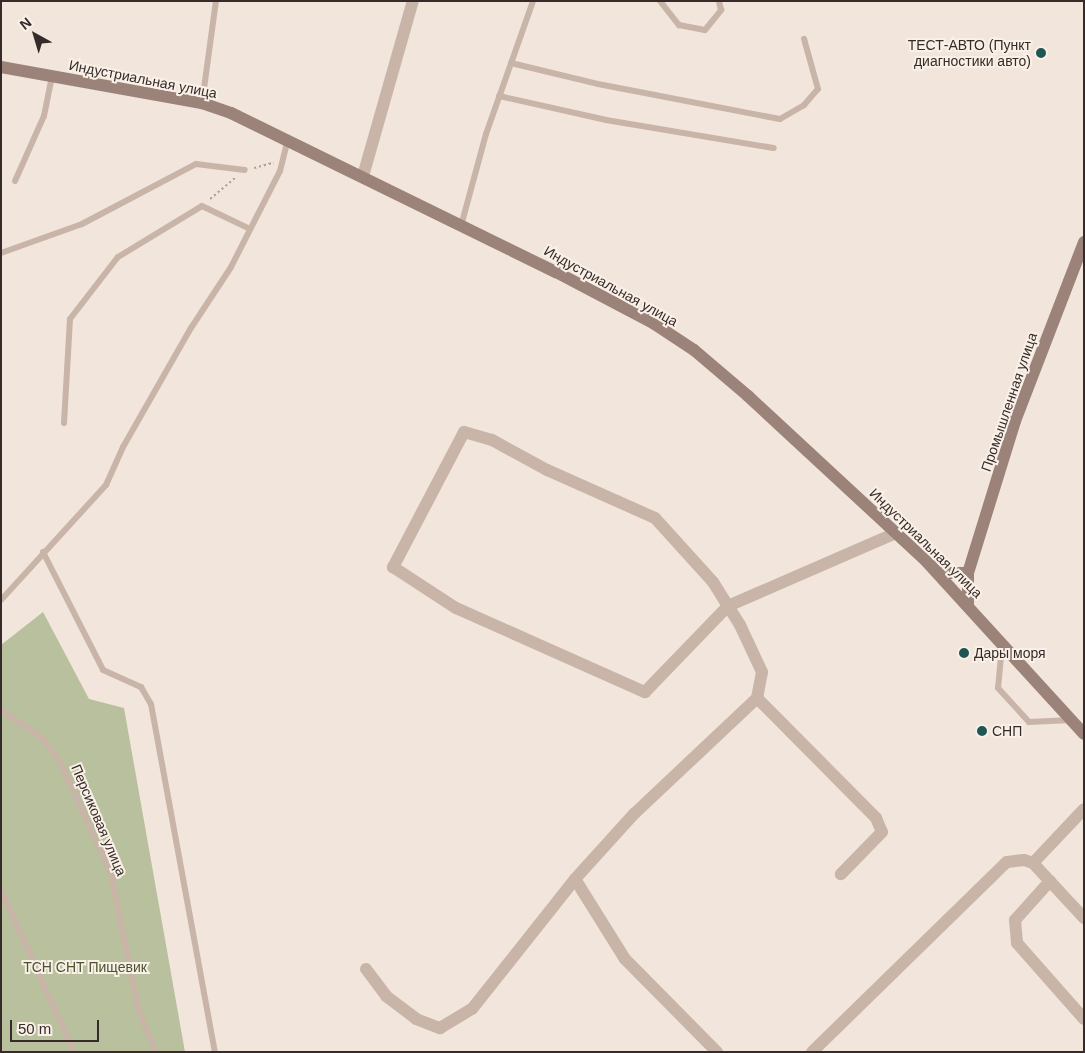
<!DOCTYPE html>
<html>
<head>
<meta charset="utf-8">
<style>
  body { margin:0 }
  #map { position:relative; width:1085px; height:1053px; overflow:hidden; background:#f1e5dc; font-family:Arial,sans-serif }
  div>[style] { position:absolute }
  .green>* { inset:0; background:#b8c09d }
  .path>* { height:2px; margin-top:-1px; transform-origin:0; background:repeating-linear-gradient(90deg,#b59e93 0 2.5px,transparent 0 5px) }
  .service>* { height:6px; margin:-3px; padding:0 3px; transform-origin:3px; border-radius:3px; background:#c9b4a8 }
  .minor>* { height:12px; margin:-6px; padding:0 6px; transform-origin:6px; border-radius:6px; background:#c9b4a8 }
  .secondary>* { height:12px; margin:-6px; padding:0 6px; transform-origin:6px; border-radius:6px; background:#9c837a }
  .dots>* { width:14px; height:14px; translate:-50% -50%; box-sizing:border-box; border:2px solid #f9f0e8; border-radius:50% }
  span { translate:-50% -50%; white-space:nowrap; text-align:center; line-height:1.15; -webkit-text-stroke:4px #f9f0e8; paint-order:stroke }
  .poi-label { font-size:14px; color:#362b28 }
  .right { translate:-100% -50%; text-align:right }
  .left { translate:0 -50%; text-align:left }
  .street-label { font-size:14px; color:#362b28 }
  .park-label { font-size:14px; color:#49532d }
  .frame { position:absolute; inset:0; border:2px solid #362b28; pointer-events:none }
  .north { position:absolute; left:10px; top:10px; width:50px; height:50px; -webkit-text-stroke:4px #f9f0e8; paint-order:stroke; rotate:321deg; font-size:14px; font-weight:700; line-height:20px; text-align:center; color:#362b28 }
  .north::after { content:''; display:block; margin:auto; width:18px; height:22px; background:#362b28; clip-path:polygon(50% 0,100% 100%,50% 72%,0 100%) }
  .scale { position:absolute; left:10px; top:1020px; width:89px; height:22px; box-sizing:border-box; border:2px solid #362b28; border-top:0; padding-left:6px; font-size:15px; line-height:18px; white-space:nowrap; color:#362b28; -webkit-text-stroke:4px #f9f0e8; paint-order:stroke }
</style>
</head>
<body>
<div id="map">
  <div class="green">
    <i style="clip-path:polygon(43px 612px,89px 699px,124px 708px,185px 1052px,1px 1052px,1px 645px)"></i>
  </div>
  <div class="path">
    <i style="left:254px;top:168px;width:20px;rotate:-15deg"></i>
    <i style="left:210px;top:199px;width:33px;rotate:-40deg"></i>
  </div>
  <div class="service">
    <i style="left:660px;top:1px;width:31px;rotate:52deg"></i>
    <i style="left:679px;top:25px;width:26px;rotate:11deg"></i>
    <i style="left:705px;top:30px;width:26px;rotate:-51deg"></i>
    <i style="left:721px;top:10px;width:9px;rotate:-103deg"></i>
    <i style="left:511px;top:63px;width:89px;rotate:13.6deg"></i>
    <i style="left:598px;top:84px;width:185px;rotate:10.9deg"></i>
    <i style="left:780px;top:119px;width:28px;rotate:-30deg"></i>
    <i style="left:804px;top:105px;width:21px;rotate:-49deg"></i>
    <i style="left:818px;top:89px;width:52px;rotate:-105.6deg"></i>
    <i style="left:499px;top:96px;width:110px;rotate:12.6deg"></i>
    <i style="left:606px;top:120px;width:170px;rotate:9.5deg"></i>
    <i style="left:202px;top:103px;width:103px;rotate:-82.2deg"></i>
    <i style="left:15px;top:181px;width:71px;rotate:-66deg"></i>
    <i style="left:44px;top:116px;width:41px;rotate:-78.7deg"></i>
    <i style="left:461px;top:226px;width:95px;rotate:-74.8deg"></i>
    <i style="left:486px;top:134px;width:141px;rotate:-70.5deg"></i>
    <i style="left:1px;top:253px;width:86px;rotate:-19.7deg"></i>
    <i style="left:82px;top:224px;width:129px;rotate:-27.8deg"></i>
    <i style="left:196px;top:164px;width:49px;rotate:7deg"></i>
    <i style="left:64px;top:423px;width:104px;rotate:-86.7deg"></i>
    <i style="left:70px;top:319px;width:78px;rotate:-52.3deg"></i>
    <i style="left:118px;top:257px;width:98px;rotate:-31.3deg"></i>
    <i style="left:202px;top:206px;width:53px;rotate:25.6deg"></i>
    <i style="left:43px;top:552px;width:132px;rotate:63deg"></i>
    <i style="left:103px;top:670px;width:42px;rotate:24.1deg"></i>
    <i style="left:141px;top:687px;width:20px;rotate:60deg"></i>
    <i style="left:151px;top:704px;width:354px;rotate:79.6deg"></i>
    <i style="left:1px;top:600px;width:156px;rotate:-47.6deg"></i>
    <i style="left:106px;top:485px;width:42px;rotate:-65.9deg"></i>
    <i style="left:123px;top:447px;width:137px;rotate:-60.3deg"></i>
    <i style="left:191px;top:328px;width:73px;rotate:-56.7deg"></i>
    <i style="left:231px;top:267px;width:108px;rotate:-63deg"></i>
    <i style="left:280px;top:171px;width:32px;rotate:-76deg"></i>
    <i style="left:1002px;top:646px;width:42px;rotate:95.4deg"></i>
    <i style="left:998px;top:688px;width:46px;rotate:47.6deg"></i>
    <i style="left:1029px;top:722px;width:42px;rotate:-2.7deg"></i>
    <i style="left:1px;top:710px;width:50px;rotate:34.3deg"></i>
    <i style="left:42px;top:738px;width:30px;rotate:53deg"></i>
    <i style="left:60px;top:762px;width:122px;rotate:65.3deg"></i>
    <i style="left:111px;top:873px;width:142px;rotate:78.6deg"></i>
    <i style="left:139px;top:1012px;width:43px;rotate:67deg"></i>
    <i style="left:1px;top:890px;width:178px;rotate:65.7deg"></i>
  </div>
  <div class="minor">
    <i style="left:363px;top:176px;width:182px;rotate:-74.1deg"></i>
    <i style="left:757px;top:698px;width:169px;rotate:45.2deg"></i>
    <i style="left:876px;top:818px;width:15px;rotate:67deg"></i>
    <i style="left:882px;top:832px;width:59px;rotate:134.3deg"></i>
    <i style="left:1033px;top:863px;width:74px;rotate:-46.6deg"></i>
    <i style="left:575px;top:879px;width:88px;rotate:-47.8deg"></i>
    <i style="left:634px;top:814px;width:169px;rotate:-43.3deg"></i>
    <i style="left:757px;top:698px;width:26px;rotate:-79deg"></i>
    <i style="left:762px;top:672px;width:52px;rotate:-115.1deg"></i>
    <i style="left:740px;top:625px;width:22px;rotate:-122deg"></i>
    <i style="left:728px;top:606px;width:28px;rotate:-122deg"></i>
    <i style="left:713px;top:582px;width:86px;rotate:-132.2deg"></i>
    <i style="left:655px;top:518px;width:118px;rotate:-156deg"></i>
    <i style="left:547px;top:470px;width:63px;rotate:-151.4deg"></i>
    <i style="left:492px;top:440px;width:29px;rotate:-164deg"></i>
    <i style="left:464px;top:432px;width:153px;rotate:117.7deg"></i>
    <i style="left:393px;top:567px;width:75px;rotate:33.1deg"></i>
    <i style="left:456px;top:608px;width:207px;rotate:24deg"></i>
    <i style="left:645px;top:692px;width:120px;rotate:-46deg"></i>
    <i style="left:728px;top:606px;width:183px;rotate:-23.5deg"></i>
    <i style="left:1050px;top:881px;width:52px;rotate:131.9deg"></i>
    <i style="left:1015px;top:920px;width:23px;rotate:85deg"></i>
    <i style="left:1017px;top:943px;width:101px;rotate:48.6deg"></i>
    <i style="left:366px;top:969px;width:34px;rotate:53deg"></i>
    <i style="left:386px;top:996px;width:38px;rotate:37deg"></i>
    <i style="left:416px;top:1019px;width:26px;rotate:21deg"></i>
    <i style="left:440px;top:1028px;width:37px;rotate:-31deg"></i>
    <i style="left:472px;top:1009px;width:166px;rotate:-51.6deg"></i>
    <i style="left:575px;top:879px;width:94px;rotate:58deg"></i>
    <i style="left:625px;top:959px;width:131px;rotate:45.3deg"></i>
    <i style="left:812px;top:1052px;width:272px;rotate:-44.3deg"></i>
    <i style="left:1007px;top:862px;width:17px;rotate:-7deg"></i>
    <i style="left:1024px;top:860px;width:9px;rotate:18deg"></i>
    <i style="left:1033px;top:863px;width:75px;rotate:47.2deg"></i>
  </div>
  <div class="secondary">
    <i style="left:1px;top:67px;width:204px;rotate:10.2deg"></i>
    <i style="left:202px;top:103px;width:31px;rotate:19deg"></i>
    <i style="left:231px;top:113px;width:362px;rotate:26.1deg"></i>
    <i style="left:556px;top:272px;width:110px;rotate:27.7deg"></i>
    <i style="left:653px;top:323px;width:49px;rotate:33.4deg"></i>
    <i style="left:694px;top:350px;width:71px;rotate:40.4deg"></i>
    <i style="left:748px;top:396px;width:243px;rotate:42.8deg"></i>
    <i style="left:926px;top:561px;width:234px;rotate:47.6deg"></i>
    <i style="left:935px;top:566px;width:13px;rotate:32deg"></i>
    <i style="left:946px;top:573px;width:22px"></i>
    <i style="left:968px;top:605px;width:32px;rotate:-90deg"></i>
    <i style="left:968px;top:573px;width:159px;rotate:-72.8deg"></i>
    <i style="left:1015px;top:421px;width:192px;rotate:-68.9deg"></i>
  </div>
  <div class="dots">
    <i style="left:1041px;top:53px;background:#1f5654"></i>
    <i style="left:964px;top:653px;background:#1f5654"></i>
    <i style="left:982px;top:731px;background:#1f5654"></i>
  </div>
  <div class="poi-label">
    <span class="right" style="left:1031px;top:53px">ТЕСТ-АВТО (Пункт<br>диагностики авто)</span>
    <span class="left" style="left:974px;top:653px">Дары моря</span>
    <span class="left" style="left:992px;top:731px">СНП</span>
  </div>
  <div class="street-label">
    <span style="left:143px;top:79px;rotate:11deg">Индустриальная улица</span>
    <span style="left:611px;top:286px;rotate:29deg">Индустриальная улица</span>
    <span style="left:1009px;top:402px;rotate:-71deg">Промышленная улица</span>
    <span style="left:926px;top:543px;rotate:44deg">Индустриальная улица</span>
    <span style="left:99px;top:820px;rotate:67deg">Персиковая улица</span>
  </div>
  <div class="park-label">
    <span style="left:85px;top:967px">ТСН СНТ Пищевик</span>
  </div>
  <div class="frame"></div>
  <div class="north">N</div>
  <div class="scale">50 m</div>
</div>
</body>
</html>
